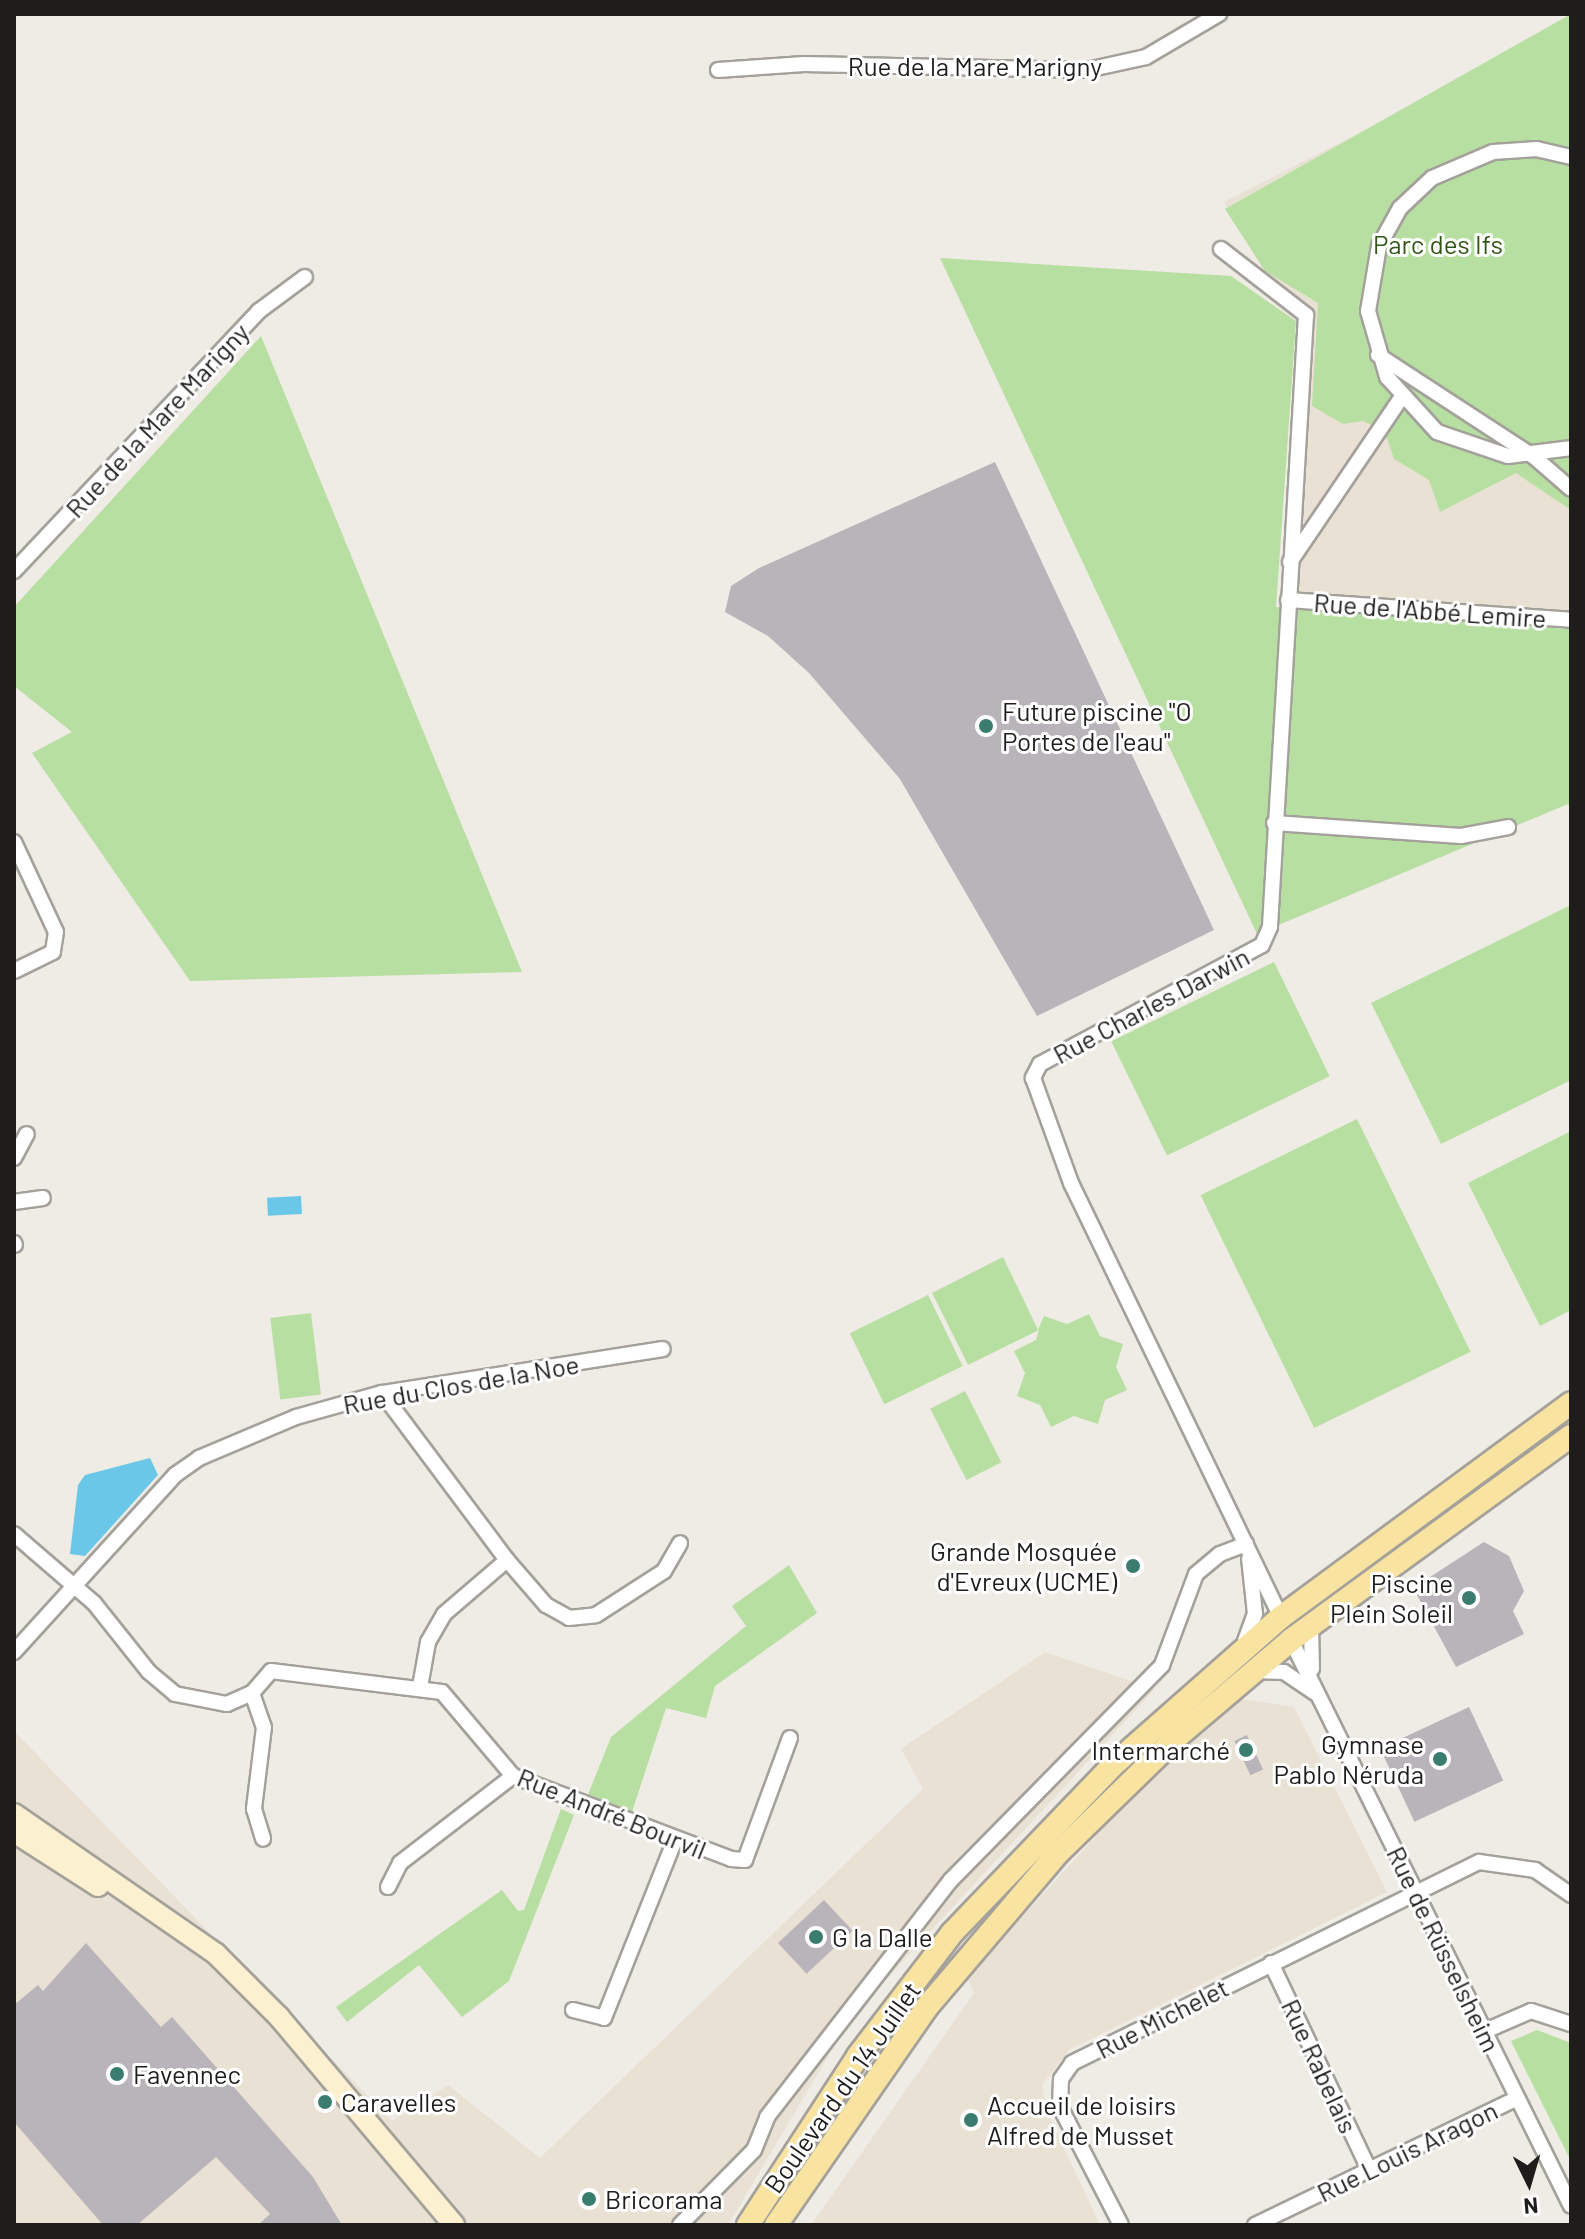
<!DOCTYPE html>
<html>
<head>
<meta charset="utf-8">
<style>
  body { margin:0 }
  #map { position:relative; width:1585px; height:2239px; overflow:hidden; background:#efebe5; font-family:Barlow,sans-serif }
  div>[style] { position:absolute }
  .built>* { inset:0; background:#e9e2d4 }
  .green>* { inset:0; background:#b7dfa1; transform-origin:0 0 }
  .water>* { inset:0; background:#6bc7e7; transform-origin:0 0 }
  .building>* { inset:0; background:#b8b4ba; transform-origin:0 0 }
  .roads { filter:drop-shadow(2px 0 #a4a19b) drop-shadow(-2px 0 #a4a19b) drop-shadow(0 2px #a4a19b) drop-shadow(0 -2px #a4a19b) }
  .minor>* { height:14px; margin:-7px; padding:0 7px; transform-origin:7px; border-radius:7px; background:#fff }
  .secondary>* { height:20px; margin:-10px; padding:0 10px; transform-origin:10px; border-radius:10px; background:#fbf1d0 }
  .primary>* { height:22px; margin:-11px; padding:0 11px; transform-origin:11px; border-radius:11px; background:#f8e3a1 }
  .dots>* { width:22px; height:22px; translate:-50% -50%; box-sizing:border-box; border:4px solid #fff; border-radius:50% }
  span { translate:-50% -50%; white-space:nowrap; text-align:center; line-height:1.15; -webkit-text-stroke:6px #fff; paint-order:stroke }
  .street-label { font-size:26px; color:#1e1d1b }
  .park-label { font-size:26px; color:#315615 }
  .poi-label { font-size:26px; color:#1e1d1b }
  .left { translate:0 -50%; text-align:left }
  .right { translate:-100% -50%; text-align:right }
  .frame { position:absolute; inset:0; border:16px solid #1e1d1b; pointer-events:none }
  .north { position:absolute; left:1489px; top:2143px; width:80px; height:80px; -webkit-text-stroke:6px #fff; paint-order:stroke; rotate:175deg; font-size:22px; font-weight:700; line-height:32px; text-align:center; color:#1e1d1b }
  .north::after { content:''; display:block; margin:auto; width:28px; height:36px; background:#1e1d1b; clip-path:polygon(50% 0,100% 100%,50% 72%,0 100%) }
</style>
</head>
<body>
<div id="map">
  <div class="built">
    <i style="clip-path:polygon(1571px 24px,1571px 612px,1291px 599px,1309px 315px,1273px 287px,1224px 202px)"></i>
    <i style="clip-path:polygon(1045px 1652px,1155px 1689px,852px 2016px,728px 2225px,14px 2225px,14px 1731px,392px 2121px,448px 2085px,540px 2158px,923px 1789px,901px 1749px)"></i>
    <i style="clip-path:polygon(1236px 1698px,1294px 1707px,1387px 1892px,1069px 2050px,1042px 2085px,1046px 2109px,1100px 2225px,811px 2225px,974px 1993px,967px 1977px,1127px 1802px)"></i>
  </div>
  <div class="green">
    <i style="clip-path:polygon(1571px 14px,1571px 510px,1516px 473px,1440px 512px,1429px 480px,1394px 459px,1385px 432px,1363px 421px,1343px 424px,1312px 406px,1318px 303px,1265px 271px,1225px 209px)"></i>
    <i style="clip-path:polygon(940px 258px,1231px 276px,1296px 321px,1276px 607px,1571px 629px,1571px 809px,1568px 804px,1257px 934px)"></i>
    <i style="clip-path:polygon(261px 336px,522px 972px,190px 981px,32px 753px,72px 732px,14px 686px,14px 607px)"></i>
    <i style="clip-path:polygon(1571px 905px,1571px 1080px,1441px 1144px,1371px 1003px)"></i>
    <i style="left:1274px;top:962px;width:127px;height:181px;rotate:64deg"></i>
    <i style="left:1357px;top:1119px;width:259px;height:174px;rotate:64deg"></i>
    <i style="clip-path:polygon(1571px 1131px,1571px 1310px,1540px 1326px,1468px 1183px)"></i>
    <i style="clip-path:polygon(1003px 1257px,1038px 1330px,1044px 1316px,1067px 1324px,1089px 1314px,1100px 1336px,1123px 1344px,1116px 1367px,1127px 1390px,1105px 1400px,1098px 1424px,1074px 1416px,1051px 1427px,1040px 1405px,1017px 1396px,1025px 1373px,1014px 1351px,1036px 1340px,1039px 1330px,968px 1365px,932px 1293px)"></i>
    <i style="left:928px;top:1295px;width:79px;height:87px;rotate:64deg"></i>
    <i style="left:311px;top:1313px;width:82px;height:41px;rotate:83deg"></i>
    <i style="left:965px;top:1391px;width:80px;height:39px;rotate:63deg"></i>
    <i style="clip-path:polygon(789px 1565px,817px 1613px,715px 1686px,706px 1718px,666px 1708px,631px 1815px,587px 1797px,611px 1737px,746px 1626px,732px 1606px)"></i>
    <i style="clip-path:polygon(561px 1809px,574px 1815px,509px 1981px,462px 2017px,419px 1965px,347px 2022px,336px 2007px,502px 1890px,518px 1911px,524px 1910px)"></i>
    <i style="clip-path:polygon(1537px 2030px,1571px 2043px,1571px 2161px,1511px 2041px)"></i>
  </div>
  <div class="water">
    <i style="left:301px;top:1196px;width:18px;height:34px;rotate:87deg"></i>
    <i style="clip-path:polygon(150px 1458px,158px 1475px,85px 1556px,70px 1554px,78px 1485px,85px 1475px)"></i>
  </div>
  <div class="building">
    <i style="clip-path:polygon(995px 462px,1214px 930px,1037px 1016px,900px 779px,809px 673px,768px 636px,725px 612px,731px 586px,759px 568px)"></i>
    <i style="clip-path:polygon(1484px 1542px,1509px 1556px,1524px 1591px,1513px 1611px,1524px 1634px,1456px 1667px,1413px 1588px)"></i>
    <i style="left:1469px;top:1707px;width:81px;height:98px;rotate:65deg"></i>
    <i style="left:1247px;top:1735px;width:38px;height:14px;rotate:65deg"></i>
    <i style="left:824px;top:1900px;width:42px;height:63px;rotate:47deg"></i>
    <i style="clip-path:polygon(86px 1943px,161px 2027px,172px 2017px,313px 2177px,342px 2225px,258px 2225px,270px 2214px,216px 2157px,137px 2225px,103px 2225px,14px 2122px,14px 2005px,38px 1985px,43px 1991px)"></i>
  </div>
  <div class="roads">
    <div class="minor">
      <i style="left:718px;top:70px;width:86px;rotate:-4deg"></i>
      <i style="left:804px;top:64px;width:283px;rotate:1.2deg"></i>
      <i style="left:1087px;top:70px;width:60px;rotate:-12.4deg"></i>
      <i style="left:1146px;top:57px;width:85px;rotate:-30.5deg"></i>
      <i style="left:1571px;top:157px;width:35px;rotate:-167deg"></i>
      <i style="left:1537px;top:149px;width:44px;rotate:176.1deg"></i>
      <i style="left:1493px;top:152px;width:66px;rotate:156.9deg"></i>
      <i style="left:1432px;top:178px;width:44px;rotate:136.8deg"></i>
      <i style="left:1400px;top:208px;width:43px;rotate:118.9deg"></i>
      <i style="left:1379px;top:246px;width:66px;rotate:99.6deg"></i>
      <i style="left:1368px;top:311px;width:69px;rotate:73.9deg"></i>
      <i style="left:1387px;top:377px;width:74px;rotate:47.7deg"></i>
      <i style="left:1437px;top:432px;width:75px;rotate:18.7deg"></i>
      <i style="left:1508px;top:456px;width:64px;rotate:-7.2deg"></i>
      <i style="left:1221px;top:249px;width:108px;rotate:37.8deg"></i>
      <i style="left:1306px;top:315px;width:613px;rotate:93.37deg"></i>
      <i style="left:1270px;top:927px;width:20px;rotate:114deg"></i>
      <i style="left:1262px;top:945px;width:252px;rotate:151.8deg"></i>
      <i style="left:1040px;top:1064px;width:16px;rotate:117deg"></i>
      <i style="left:1033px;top:1078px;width:112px;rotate:70.1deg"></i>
      <i style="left:1071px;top:1183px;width:482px;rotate:64.2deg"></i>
      <i style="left:1378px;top:355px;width:185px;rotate:33.1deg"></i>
      <i style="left:1533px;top:456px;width:50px;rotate:41deg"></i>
      <i style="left:1290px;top:562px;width:198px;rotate:-55.9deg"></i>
      <i style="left:14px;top:571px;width:357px;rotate:-46.7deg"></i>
      <i style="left:259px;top:311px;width:57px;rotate:-36.5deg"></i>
      <i style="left:1288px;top:600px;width:284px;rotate:4deg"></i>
      <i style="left:1274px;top:823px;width:187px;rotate:4deg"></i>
      <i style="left:1461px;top:836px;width:48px;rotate:-10.8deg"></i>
      <i style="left:14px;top:842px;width:99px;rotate:65deg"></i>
      <i style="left:56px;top:932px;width:20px;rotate:99deg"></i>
      <i style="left:53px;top:952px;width:43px;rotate:154deg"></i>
      <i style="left:14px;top:1158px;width:27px;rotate:-62deg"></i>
      <i style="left:14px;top:1202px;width:29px;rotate:-8deg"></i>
      <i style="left:14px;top:1243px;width:2px;rotate:63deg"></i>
      <i style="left:382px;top:1393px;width:209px;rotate:53.2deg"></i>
      <i style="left:507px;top:1560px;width:60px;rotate:49.1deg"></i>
      <i style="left:546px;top:1605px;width:26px;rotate:29deg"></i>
      <i style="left:569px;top:1618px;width:27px;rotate:-6deg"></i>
      <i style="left:596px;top:1615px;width:81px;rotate:-32.9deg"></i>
      <i style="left:664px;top:1571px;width:32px;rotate:-60deg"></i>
      <i style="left:14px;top:1534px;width:106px;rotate:40.8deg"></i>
      <i style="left:94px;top:1603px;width:88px;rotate:51.4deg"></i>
      <i style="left:149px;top:1672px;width:34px;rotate:40deg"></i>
      <i style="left:175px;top:1694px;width:53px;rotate:10.9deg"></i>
      <i style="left:227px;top:1704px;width:27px;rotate:-24deg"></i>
      <i style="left:252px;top:1693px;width:29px;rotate:-49deg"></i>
      <i style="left:271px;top:1671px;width:172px;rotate:7deg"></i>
      <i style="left:442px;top:1692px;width:110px;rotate:49.8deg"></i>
      <i style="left:513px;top:1776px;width:233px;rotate:20.8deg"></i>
      <i style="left:731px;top:1859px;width:14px;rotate:4deg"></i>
      <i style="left:745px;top:1860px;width:130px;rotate:-69.8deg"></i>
      <i style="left:1311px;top:1626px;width:43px;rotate:88.7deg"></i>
      <i style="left:1291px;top:1640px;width:631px;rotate:63.68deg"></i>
      <i style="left:1245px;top:1641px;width:29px;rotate:-70deg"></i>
      <i style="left:1255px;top:1614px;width:56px;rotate:-96.1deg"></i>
      <i style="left:14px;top:1652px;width:239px;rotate:-47.7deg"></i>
      <i style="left:175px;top:1475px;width:29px;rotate:-35deg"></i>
      <i style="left:199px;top:1458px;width:105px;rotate:-22.9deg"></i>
      <i style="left:296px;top:1417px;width:89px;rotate:-15.6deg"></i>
      <i style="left:382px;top:1393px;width:284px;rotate:-8.9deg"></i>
      <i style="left:1254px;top:1671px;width:30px;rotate:2deg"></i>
      <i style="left:1284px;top:1672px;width:37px;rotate:34deg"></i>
      <i style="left:420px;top:1687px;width:46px;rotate:-79.9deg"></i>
      <i style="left:428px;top:1642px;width:32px;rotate:-60deg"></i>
      <i style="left:444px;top:1614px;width:83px;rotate:-40.6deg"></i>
      <i style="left:252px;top:1693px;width:36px;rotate:71deg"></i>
      <i style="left:264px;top:1727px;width:83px;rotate:97deg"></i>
      <i style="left:254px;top:1809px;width:31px;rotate:73deg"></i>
      <i style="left:388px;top:1887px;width:27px;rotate:-63deg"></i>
      <i style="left:400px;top:1863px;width:143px;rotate:-37.6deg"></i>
      <i style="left:1271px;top:1963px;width:228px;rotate:64.6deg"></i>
      <i style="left:573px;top:2010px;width:32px;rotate:14deg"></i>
      <i style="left:604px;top:2018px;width:192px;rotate:-68.3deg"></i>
      <i style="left:1485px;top:2031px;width:50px;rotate:-23.5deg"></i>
      <i style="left:1531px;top:2011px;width:42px;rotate:18deg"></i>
      <i style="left:680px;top:2225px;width:105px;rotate:-45.4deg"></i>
      <i style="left:754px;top:2150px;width:35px;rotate:-68deg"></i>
      <i style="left:767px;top:2117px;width:300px;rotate:-52.2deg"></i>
      <i style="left:951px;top:1880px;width:301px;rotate:-45.5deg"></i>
      <i style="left:1162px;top:1665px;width:97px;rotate:-69.5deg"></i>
      <i style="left:1196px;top:1574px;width:31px;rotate:-40deg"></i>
      <i style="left:1220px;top:1554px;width:28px;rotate:-21deg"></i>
      <i style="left:1121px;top:2225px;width:133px;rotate:-117.3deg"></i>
      <i style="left:1060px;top:2107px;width:28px;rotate:-88deg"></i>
      <i style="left:1061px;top:2079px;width:19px;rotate:-55deg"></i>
      <i style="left:1072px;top:2063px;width:454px;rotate:-26.3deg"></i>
      <i style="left:1479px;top:1862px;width:57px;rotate:8.1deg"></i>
      <i style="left:1535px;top:1870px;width:44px;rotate:34.8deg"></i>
      <i style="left:1255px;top:2225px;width:290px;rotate:-25.8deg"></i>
    </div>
    <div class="secondary">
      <i style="left:14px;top:1814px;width:246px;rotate:34.7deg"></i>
      <i style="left:216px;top:1954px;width:89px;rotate:45deg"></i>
      <i style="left:279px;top:2017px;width:272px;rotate:49.9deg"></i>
      <i style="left:14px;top:1832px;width:100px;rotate:32.7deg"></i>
    </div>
    <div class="primary">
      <i style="left:748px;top:2225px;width:202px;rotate:-56.9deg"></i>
      <i style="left:858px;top:2056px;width:155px;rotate:-52.6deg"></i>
      <i style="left:952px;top:1933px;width:231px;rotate:-46.2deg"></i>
      <i style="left:1112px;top:1766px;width:225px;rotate:-41.4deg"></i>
      <i style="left:1281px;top:1617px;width:360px;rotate:-36.4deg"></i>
      <i style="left:776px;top:2225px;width:264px;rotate:-55.3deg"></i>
      <i style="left:926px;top:2008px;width:205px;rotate:-49.6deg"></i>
      <i style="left:1059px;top:1852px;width:166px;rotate:-44.3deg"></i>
      <i style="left:1178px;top:1736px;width:148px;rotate:-40.3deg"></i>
      <i style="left:1291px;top:1640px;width:346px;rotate:-36.1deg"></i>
    </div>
  </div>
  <div class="dots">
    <i style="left:986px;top:726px;background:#3a7c6e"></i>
    <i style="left:1133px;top:1566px;background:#3a7c6e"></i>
    <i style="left:1469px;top:1598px;background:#3a7c6e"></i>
    <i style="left:1246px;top:1750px;background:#3a7c6e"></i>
    <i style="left:1440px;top:1759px;background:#3a7c6e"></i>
    <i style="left:816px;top:1937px;background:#3a7c6e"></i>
    <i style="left:117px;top:2074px;background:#3a7c6e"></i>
    <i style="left:325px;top:2102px;background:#3a7c6e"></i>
    <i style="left:971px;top:2120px;background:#3a7c6e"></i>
    <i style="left:589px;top:2199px;background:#3a7c6e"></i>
  </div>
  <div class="street-label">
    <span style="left:975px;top:66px">Rue de la Mare Marigny</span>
    <span style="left:157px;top:420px;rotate:-47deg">Rue de la Mare Marigny</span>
    <span style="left:1430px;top:610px;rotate:4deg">Rue de l'Abbé Lemire</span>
    <span style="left:1151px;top:1005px;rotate:-28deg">Rue Charles Darwin</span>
    <span style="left:461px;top:1384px;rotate:-10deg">Rue du Clos de la Noe</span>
    <span style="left:612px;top:1813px;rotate:22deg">Rue André Bourvil</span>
    <span style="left:1444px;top:1949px;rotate:64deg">Rue de Rüsselsheim</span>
    <span style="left:1162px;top:2018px;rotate:-27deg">Rue Michelet</span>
    <span style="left:1320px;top:2066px;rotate:65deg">Rue Rabelais</span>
    <span style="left:842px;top:2087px;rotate:-55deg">Boulevard du 14 Juillet</span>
    <span style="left:1407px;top:2151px;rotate:-26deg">Rue Louis Aragon</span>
  </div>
  <div class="park-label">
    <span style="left:1438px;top:244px">Parc des Ifs</span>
  </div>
  <div class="poi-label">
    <span class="left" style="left:1002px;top:726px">Future piscine "O<br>Portes de l'eau"</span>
    <span class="right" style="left:1117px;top:1566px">Grande Mosquée<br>d'Evreux (UCME)</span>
    <span class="right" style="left:1453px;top:1598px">Piscine<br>Plein Soleil</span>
    <span class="right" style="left:1424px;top:1759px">Gymnase<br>Pablo Néruda</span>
    <span class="right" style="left:1230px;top:1750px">Intermarché</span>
    <span class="left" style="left:832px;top:1937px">G la Dalle</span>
    <span class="left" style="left:133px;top:2074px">Favennec</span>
    <span class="left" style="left:341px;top:2102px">Caravelles</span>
    <span class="left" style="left:987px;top:2120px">Accueil de loisirs<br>Alfred de Musset</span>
    <span class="left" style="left:605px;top:2199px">Bricorama</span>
  </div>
  <div class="frame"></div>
  <div class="north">N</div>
</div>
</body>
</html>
